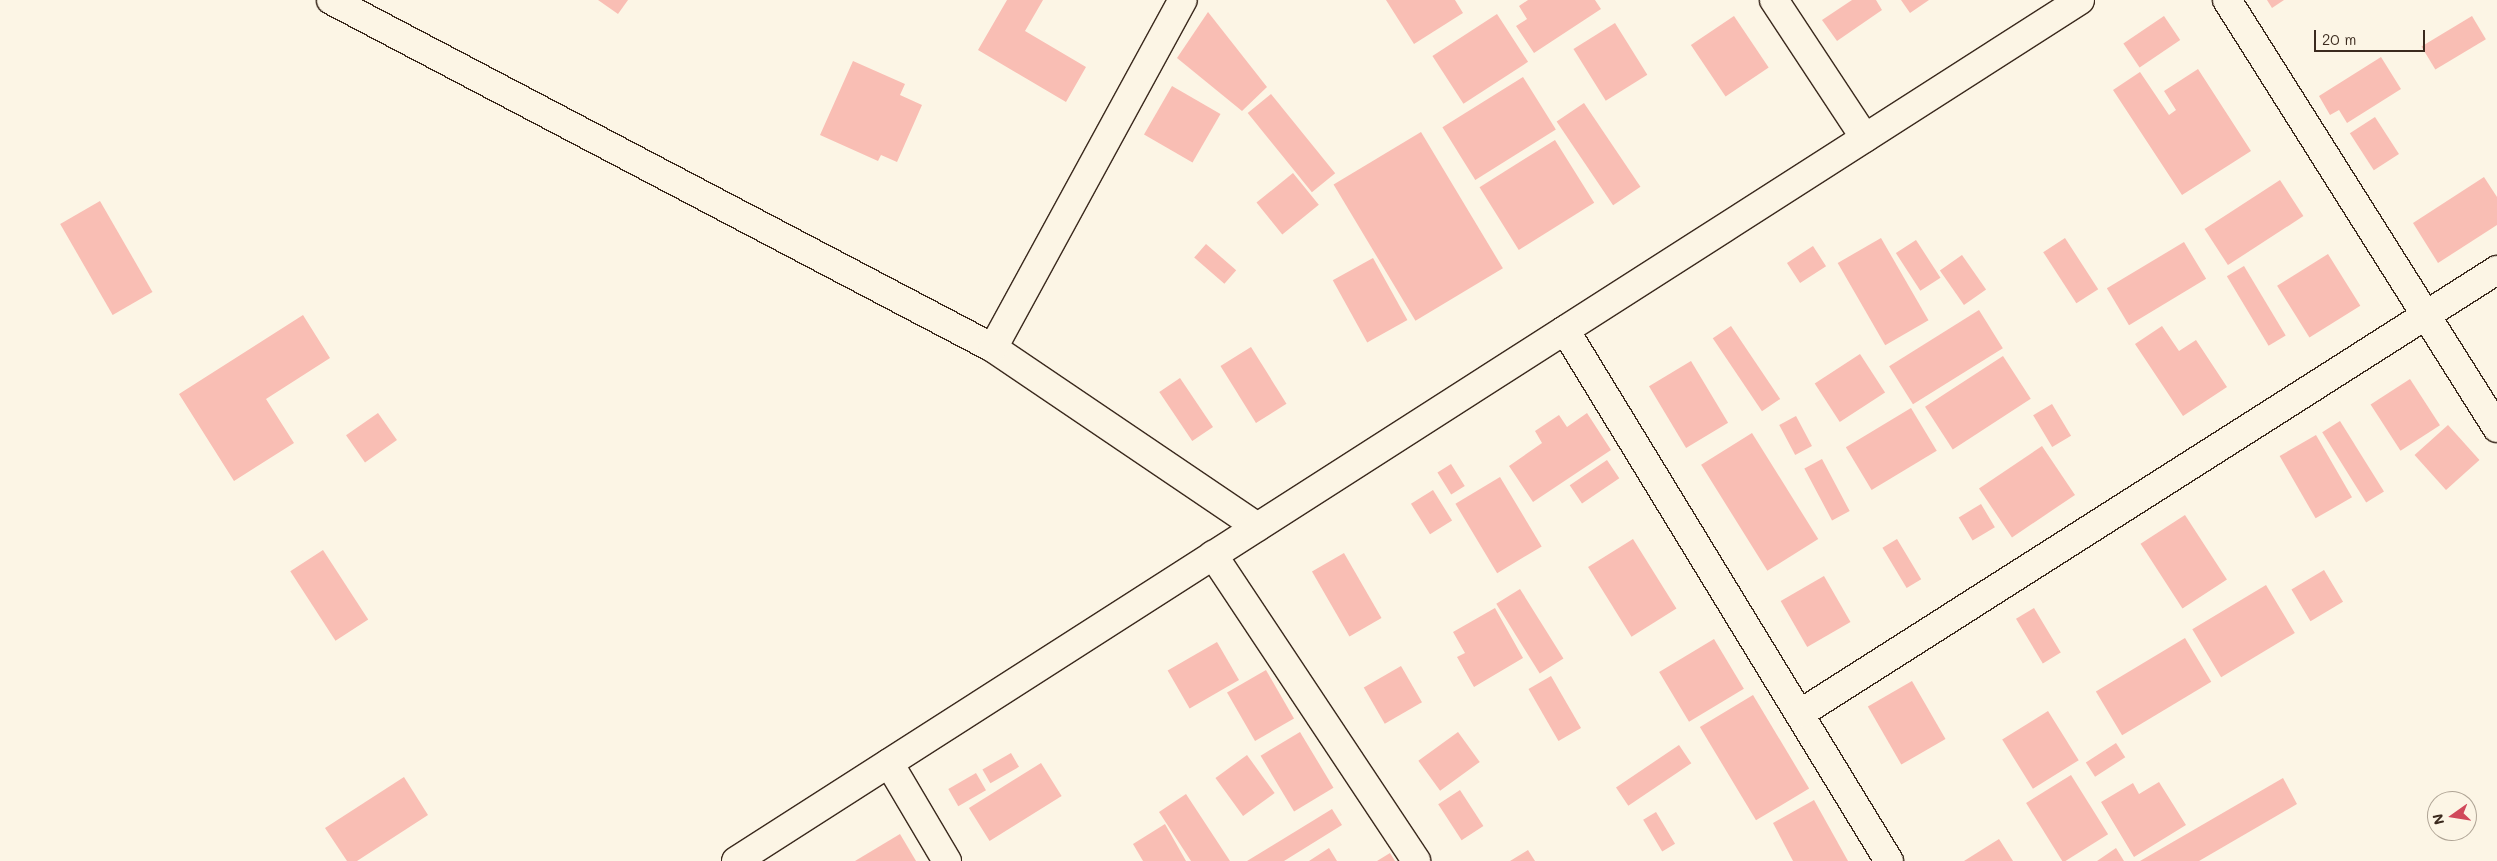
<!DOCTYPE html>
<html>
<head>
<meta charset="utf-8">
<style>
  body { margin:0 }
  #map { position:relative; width:2497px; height:861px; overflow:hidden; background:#fcf5e5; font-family:Mali,sans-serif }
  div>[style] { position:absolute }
  .building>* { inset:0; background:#f9beb4; transform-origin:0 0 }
  .roads { filter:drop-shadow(1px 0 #3b2a1e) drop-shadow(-1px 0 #3b2a1e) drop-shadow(0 1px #3b2a1e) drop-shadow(0 -1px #3b2a1e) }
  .street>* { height:28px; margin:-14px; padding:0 14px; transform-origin:14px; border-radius:14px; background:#fcf5e5 }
  .secondary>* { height:28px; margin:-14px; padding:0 14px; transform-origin:14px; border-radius:14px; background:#fcf5e5 }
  span { translate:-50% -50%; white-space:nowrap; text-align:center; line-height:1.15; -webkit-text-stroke:4px #fcf5e5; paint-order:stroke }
  .north { position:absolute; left:2427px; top:791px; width:50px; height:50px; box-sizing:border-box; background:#fcf5e5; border:1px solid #afa495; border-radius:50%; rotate:257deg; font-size:14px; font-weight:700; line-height:20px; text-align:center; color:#3b2a1e }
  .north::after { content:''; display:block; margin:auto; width:18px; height:22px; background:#d1495b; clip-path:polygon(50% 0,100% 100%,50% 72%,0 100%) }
  .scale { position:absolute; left:2314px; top:30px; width:111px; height:22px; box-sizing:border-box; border:2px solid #3b2a1e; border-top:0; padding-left:6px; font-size:15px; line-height:18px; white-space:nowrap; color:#3b2a1e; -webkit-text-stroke:4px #fcf5e5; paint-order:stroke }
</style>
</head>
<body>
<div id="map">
  <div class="building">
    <i style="clip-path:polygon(598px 0,628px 0,618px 14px)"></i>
    <i style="clip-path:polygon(1007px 0,1043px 0,1025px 31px,1086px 67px,1066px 102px,978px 50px)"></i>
    <i style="clip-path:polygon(1386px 0,1455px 0,1463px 13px,1414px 44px)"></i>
    <i style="clip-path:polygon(1528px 0,1595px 0,1601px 9px,1534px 53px,1516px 26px,1527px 19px,1519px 6px)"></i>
    <i style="clip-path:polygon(1852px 0,1876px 0,1882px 10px,1837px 41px,1822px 20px)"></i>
    <i style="clip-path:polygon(1901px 0,1929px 0,1910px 13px)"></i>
    <i style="clip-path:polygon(2267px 0,2284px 0,2272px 8px)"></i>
    <i style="clip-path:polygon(1208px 12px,1267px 87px,1242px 111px,1177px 58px)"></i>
    <i style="left:1497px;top:14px;width:57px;height:77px;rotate:57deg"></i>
    <i style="left:1734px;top:16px;width:62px;height:52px;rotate:56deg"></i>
    <i style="left:2164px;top:16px;width:29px;height:49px;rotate:56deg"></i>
    <i style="left:2472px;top:16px;width:27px;height:59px;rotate:59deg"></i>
    <i style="left:1615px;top:23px;width:61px;height:49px;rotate:58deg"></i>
    <i style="clip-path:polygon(2381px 57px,2401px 89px,2347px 123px,2339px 110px,2330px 115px,2319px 96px)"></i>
    <i style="clip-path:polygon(853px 61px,905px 84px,900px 95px,922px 105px,897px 162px,881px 155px,878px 161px,820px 135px)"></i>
    <i style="clip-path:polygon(2198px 69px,2251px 151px,2182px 195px,2113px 90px,2140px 72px,2169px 115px,2176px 110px,2164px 91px)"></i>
    <i style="left:1523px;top:77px;width:62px;height:95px;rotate:58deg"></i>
    <i style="left:1172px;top:86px;width:56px;height:56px;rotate:30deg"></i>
    <i style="left:1271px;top:94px;width:102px;height:30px;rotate:51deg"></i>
    <i style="left:1584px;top:103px;width:101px;height:33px;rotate:56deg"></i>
    <i style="left:2375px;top:117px;width:44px;height:30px;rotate:57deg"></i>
    <i style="left:1421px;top:132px;width:159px;height:102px;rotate:59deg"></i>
    <i style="left:1555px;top:140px;width:74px;height:89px;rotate:58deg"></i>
    <i style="left:1293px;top:173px;width:41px;height:47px;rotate:51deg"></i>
    <i style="clip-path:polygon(2484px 177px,2497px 197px,2497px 225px,2438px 263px,2413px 223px)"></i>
    <i style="left:2280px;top:180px;width:43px;height:90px;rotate:57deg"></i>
    <i style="left:100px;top:201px;width:105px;height:46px;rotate:60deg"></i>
    <i style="left:1881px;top:238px;width:95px;height:50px;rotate:60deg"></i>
    <i style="left:2065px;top:238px;width:61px;height:26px;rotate:57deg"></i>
    <i style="left:1916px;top:240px;width:45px;height:24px;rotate:57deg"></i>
    <i style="left:2184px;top:242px;width:43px;height:90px;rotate:59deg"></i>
    <i style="left:1206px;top:244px;width:40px;height:18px;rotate:41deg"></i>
    <i style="left:1813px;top:246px;width:24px;height:31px;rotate:57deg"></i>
    <i style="left:2328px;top:254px;width:61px;height:60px;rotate:58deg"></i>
    <i style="left:1962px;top:255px;width:42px;height:27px;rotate:55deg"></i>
    <i style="left:1373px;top:258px;width:71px;height:46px;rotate:61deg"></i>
    <i style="left:2244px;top:266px;width:81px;height:20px;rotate:59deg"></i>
    <i style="left:1979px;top:310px;width:45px;height:106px;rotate:58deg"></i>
    <i style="clip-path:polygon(303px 315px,330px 358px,266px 399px,294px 443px,234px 481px,179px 394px)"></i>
    <i style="left:1731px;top:326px;width:88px;height:22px;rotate:56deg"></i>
    <i style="clip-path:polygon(2162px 326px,2179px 351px,2196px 340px,2227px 387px,2183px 416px,2135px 344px)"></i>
    <i style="left:1251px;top:347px;width:67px;height:36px;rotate:58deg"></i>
    <i style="left:1860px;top:354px;width:46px;height:54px;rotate:57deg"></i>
    <i style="left:2003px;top:356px;width:51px;height:93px;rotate:57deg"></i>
    <i style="left:1691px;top:361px;width:72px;height:49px;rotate:59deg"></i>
    <i style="left:1180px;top:378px;width:59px;height:25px;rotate:56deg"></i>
    <i style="left:2410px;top:379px;width:55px;height:47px;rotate:57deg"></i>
    <i style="left:2052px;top:404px;width:37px;height:22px;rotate:59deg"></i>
    <i style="left:1911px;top:408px;width:50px;height:76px;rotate:59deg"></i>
    <i style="left:378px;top:413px;width:33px;height:39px;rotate:55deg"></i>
    <i style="clip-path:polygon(1587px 413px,1611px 450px,1533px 502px,1509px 466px,1542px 443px,1535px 431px,1559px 415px,1567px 427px)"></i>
    <i style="left:1796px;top:416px;width:34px;height:19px;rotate:62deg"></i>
    <i style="left:2340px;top:421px;width:83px;height:21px;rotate:58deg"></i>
    <i style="left:2448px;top:425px;width:47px;height:45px;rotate:48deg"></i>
    <i style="left:1752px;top:433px;width:125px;height:60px;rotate:58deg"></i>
    <i style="left:2316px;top:435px;width:72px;height:42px;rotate:60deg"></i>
    <i style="left:2042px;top:446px;width:59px;height:76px;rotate:56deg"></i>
    <i style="left:1822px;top:459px;width:59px;height:20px;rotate:62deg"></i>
    <i style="left:1607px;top:460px;width:22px;height:45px;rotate:56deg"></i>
    <i style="left:1451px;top:464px;width:26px;height:16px;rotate:58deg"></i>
    <i style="left:1500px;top:477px;width:81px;height:52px;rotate:59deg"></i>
    <i style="left:1433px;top:490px;width:36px;height:26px;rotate:58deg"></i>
    <i style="left:1981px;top:504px;width:27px;height:26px;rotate:59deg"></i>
    <i style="left:2185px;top:515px;width:77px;height:53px;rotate:57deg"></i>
    <i style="left:1633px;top:539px;width:82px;height:53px;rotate:58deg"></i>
    <i style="left:1897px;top:539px;width:47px;height:17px;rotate:59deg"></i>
    <i style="left:323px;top:550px;width:83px;height:39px;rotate:57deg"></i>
    <i style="left:1344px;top:553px;width:75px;height:37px;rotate:60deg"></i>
    <i style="left:2324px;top:570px;width:37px;height:38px;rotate:59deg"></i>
    <i style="left:1824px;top:576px;width:53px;height:50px;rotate:60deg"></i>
    <i style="left:2266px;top:585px;width:56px;height:86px;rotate:59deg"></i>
    <i style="left:1520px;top:589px;width:82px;height:28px;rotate:58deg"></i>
    <i style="clip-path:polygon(1495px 608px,1523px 658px,1474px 687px,1457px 657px,1465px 653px,1453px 632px)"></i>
    <i style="left:2034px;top:608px;width:52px;height:21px;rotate:59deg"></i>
    <i style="left:2185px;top:638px;width:51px;height:104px;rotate:59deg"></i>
    <i style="left:1714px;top:639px;width:58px;height:64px;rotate:59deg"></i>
    <i style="left:1217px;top:642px;width:44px;height:57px;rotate:60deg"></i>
    <i style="left:1401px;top:666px;width:42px;height:43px;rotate:60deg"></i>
    <i style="left:1266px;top:670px;width:56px;height:45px;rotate:60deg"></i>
    <i style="left:1551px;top:676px;width:60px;height:26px;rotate:60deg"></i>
    <i style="left:1912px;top:681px;width:67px;height:51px;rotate:60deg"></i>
    <i style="left:1753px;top:695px;width:109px;height:62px;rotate:59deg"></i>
    <i style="left:2048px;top:711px;width:58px;height:54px;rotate:58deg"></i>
    <i style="left:1300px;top:732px;width:65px;height:46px;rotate:59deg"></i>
    <i style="left:1458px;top:732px;width:37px;height:49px;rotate:54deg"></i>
    <i style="left:2116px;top:743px;width:17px;height:36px;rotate:57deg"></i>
    <i style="left:1679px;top:745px;width:22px;height:76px;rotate:56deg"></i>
    <i style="left:1011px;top:753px;width:16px;height:33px;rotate:60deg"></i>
    <i style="left:1247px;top:755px;width:47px;height:39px;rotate:54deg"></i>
    <i style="left:1041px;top:763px;width:39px;height:85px;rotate:58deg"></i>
    <i style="left:976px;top:773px;width:20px;height:32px;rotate:60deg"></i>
    <i style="left:2071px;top:775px;width:70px;height:53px;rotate:58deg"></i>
    <i style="clip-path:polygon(404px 777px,428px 815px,357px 861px,347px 861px,325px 828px)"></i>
    <i style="clip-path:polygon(2283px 778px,2297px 804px,2199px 861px,2140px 861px)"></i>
    <i style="clip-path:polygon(2159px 782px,2186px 825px,2134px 857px,2101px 802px,2133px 783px,2139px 794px)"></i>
    <i style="left:1460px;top:790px;width:43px;height:26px;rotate:57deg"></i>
    <i style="clip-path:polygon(1186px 794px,1230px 861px,1191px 861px,1159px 812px)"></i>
    <i style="clip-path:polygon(1814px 800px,1848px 861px,1793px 861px,1773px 823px)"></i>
    <i style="clip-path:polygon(1332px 809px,1342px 825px,1284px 861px,1247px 861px)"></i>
    <i style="left:1656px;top:812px;width:37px;height:15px;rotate:59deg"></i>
    <i style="clip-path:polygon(1165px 824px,1186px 861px,1143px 861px,1133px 844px)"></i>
    <i style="clip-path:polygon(900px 834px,916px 861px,855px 861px)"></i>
    <i style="clip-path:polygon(1999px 839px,2013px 861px,1964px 861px)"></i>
    <i style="clip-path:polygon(1329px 848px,1337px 861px,1309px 861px)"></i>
    <i style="clip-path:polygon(2116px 848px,2124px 861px,2097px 861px)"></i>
    <i style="clip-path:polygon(1528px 850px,1535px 861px,1510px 861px)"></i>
    <i style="clip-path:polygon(1390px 853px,1395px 861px,1377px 861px)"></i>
  </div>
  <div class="roads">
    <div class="street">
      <i style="left:331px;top:0;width:748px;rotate:27.73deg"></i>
      <i style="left:993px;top:348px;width:319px;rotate:34.1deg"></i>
      <i style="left:1774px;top:0;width:165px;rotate:56.6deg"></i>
      <i style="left:2227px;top:0;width:506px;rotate:57.75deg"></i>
      <i style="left:1565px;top:330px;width:622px;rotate:58.61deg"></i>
      <i style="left:993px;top:348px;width:396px;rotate:-61.4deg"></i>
      <i style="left:1213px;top:555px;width:367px;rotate:56.4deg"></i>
      <i style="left:1801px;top:713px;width:825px;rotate:-32.48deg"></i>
      <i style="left:889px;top:763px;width:114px;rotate:59.4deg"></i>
    </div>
    <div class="secondary">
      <i style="left:736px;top:861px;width:1596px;rotate:-32.64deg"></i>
    </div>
  </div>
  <div class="north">N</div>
  <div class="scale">20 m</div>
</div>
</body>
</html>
